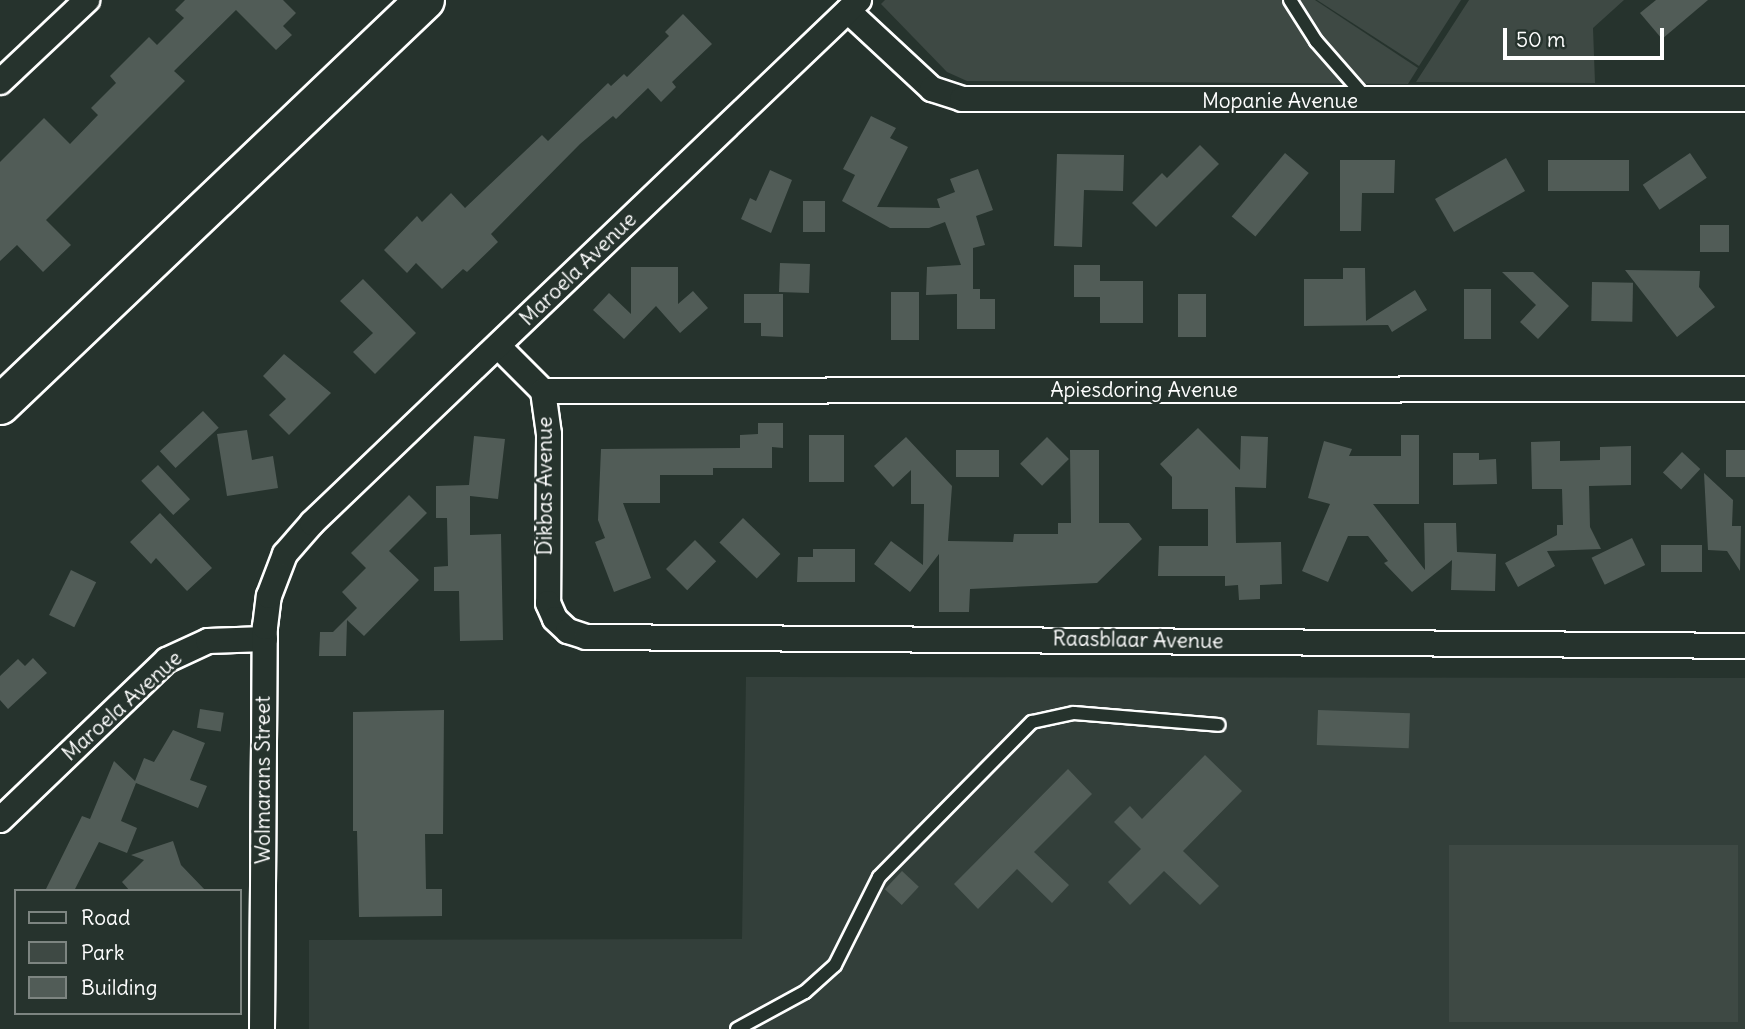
<!DOCTYPE html>
<html>
<head>
<meta charset="utf-8">
<style>
  body { margin:0 }
  #map { position:relative; width:1745px; height:1029px; overflow:hidden; background:#26332d; font-family:Delius,sans-serif }
  div>[style] { position:absolute }
  .built>* { inset:0; background:#333f3a }
  .green>* { inset:0; background:#3e4944; transform-origin:0 0 }
  .building>* { inset:0; background:#515c57; transform-origin:0 0 }
  .roads { filter:drop-shadow(2px 0 #fff) drop-shadow(-2px 0 #fff) drop-shadow(0 2px #fff) drop-shadow(0 -2px #fff) }
  .lane>* { height:12px; margin:-6px; padding:0 6px; transform-origin:6px; border-radius:6px; background:#26332d }
  .street>* { height:24px; margin:-12px; padding:0 12px; transform-origin:12px; border-radius:12px; background:#26332d }
  .highway>* { height:38px; margin:-19px; padding:0 19px; transform-origin:19px; border-radius:19px; background:#26332d }
  span { translate:-50% -50%; white-space:nowrap; text-align:center; line-height:1.15; -webkit-text-stroke:5px #26332d; paint-order:stroke }
  .street-label { font-size:21px; color:#fff }
  .legend { position:absolute; left:14px; top:889px; width:228px; height:126px; box-sizing:border-box; background:#26332d; border:2px solid #7d8581; margin:0; padding:9px 12px; list-style:none; font-size:21px; color:#fff }
  .legend li { display:flex; align-items:center; gap:14px; height:35px }
  .legend b { width:35px; border:2px solid #7d8581 }
  .scale { position:absolute; left:1503px; top:28px; width:161px; height:32px; box-sizing:border-box; border:4px solid #fff; border-top:0; padding-left:9px; font-size:21px; line-height:24px; white-space:nowrap; color:#fff; -webkit-text-stroke:5px #26332d; paint-order:stroke }
</style>
</head>
<body>
<div id="map">
  <div class="built">
    <i style="clip-path:polygon(746px 677px,1745px 678px,1745px 1029px,309px 1029px,309px 940px,742px 939px)"></i>
  </div>
  <div class="green">
    <i style="clip-path:polygon(885px 0,1315px 0,1418px 68px,1408px 84px,967px 81px,947px 72px,881px 4px)"></i>
    <i style="clip-path:polygon(1317px 0,1461px 0,1419px 66px)"></i>
    <i style="clip-path:polygon(1469px 0,1624px 0,1593px 28px,1595px 83px,1416px 82px)"></i>
    <i style="left:1449px;top:845px;width:289px;height:177px"></i>
  </div>
  <div class="building">
    <i style="clip-path:polygon(185px 0,283px 0,296px 13px,283px 26px,292px 35px,276px 50px,236px 10px,174px 71px,185px 81px,46px 220px,71px 245px,43px 272px,17px 245px,0 261px,0 162px,44px 118px,70px 144px,98px 115px,91px 108px,116px 83px,110px 76px,149px 37px,157px 45px,184px 18px,175px 10px)"></i>
    <i style="clip-path:polygon(1656px 0,1708px 0,1662px 39px,1640px 13px)"></i>
    <i style="clip-path:polygon(683px 14px,712px 44px,672px 82px,676px 87px,661px 102px,648px 88px,616px 119px,613px 116px,580px 144px,491px 234px,498px 242px,467px 272px,463px 269px,442px 289px,416px 263px,407px 273px,384px 250px,417px 216px,422px 222px,451px 193px,465px 208px,542px 135px,548px 141px,608px 83px,611px 86px,624px 74px,627px 77px,669px 36px,665px 32px)"></i>
    <i style="clip-path:polygon(871px 116px,896px 128px,890px 138px,908px 147px,877px 207px,940px 208px,937px 199px,955px 192px,950px 179px,978px 169px,993px 210px,976px 216px,985px 245px,973px 248px,973px 289px,980px 289px,980px 299px,995px 299px,995px 329px,957px 329px,957px 294px,926px 295px,927px 267px,961px 265px,945px 222px,929px 228px,890px 228px,842px 201px,855px 175px,843px 169px)"></i>
    <i style="clip-path:polygon(1200px 145px,1219px 164px,1156px 227px,1132px 203px,1162px 173px,1167px 178px)"></i>
    <i style="left:1285px;top:153px;width:31px;height:83px;rotate:40deg"></i>
    <i style="left:1690px;top:153px;width:30px;height:57px;rotate:56deg"></i>
    <i style="clip-path:polygon(1057px 154px,1124px 155px,1123px 191px,1084px 190px,1082px 247px,1054px 246px)"></i>
    <i style="left:1506px;top:158px;width:38px;height:82px;rotate:60deg"></i>
    <i style="clip-path:polygon(1340px 160px,1395px 160px,1394px 193px,1362px 193px,1361px 231px,1340px 231px)"></i>
    <i style="left:1548px;top:160px;width:81px;height:31px"></i>
    <i style="clip-path:polygon(770px 170px,792px 180px,771px 233px,741px 219px,750px 198px,756px 201px)"></i>
    <i style="left:803px;top:201px;width:22px;height:31px"></i>
    <i style="left:1700px;top:225px;width:29px;height:27px"></i>
    <i style="left:780px;top:263px;width:30px;height:29px;rotate:2deg"></i>
    <i style="left:1074px;top:265px;width:26px;height:32px"></i>
    <i style="clip-path:polygon(631px 267px,678px 267px,678px 304px,693px 291px,708px 308px,680px 333px,656px 306px,624px 339px,593px 310px,609px 293px,631px 314px)"></i>
    <i style="clip-path:polygon(1343px 268px,1365px 268px,1366px 321px,1415px 290px,1427px 310px,1392px 332px,1388px 325px,1304px 326px,1304px 279px,1343px 279px)"></i>
    <i style="clip-path:polygon(1625px 270px,1700px 271px,1699px 287px,1715px 307px,1677px 337px)"></i>
    <i style="clip-path:polygon(1502px 272px,1533px 272px,1569px 306px,1538px 339px,1520px 322px,1536px 305px)"></i>
    <i style="clip-path:polygon(363px 279px,416px 333px,375px 374px,353px 352px,373px 333px,340px 301px)"></i>
    <i style="left:1100px;top:281px;width:43px;height:42px"></i>
    <i style="left:1592px;top:282px;width:41px;height:39px;rotate:1deg"></i>
    <i style="left:1491px;top:289px;width:50px;height:27px;rotate:90deg"></i>
    <i style="left:891px;top:292px;width:28px;height:48px"></i>
    <i style="clip-path:polygon(744px 294px,783px 294px,783px 337px,761px 336px,761px 323px,744px 323px)"></i>
    <i style="left:1178px;top:294px;width:28px;height:43px"></i>
    <i style="clip-path:polygon(284px 354px,331px 393px,289px 435px,269px 415px,286px 399px,263px 376px)"></i>
    <i style="left:203px;top:411px;width:23px;height:59px;rotate:47deg"></i>
    <i style="clip-path:polygon(758px 423px,783px 423px,783px 448px,772px 447px,772px 468px,713px 468px,713px 475px,660px 475px,660px 503px,623px 503px,651px 578px,614px 592px,595px 542px,605px 538px,598px 520px,601px 449px,740px 448px,740px 435px,758px 434px)"></i>
    <i style="clip-path:polygon(1198px 428px,1240px 470px,1241px 436px,1268px 437px,1266px 488px,1235px 487px,1236px 543px,1281px 542px,1282px 584px,1260px 585px,1260px 599px,1239px 600px,1238px 585px,1225px 586px,1225px 576px,1158px 576px,1159px 546px,1208px 546px,1208px 509px,1172px 509px,1172px 477px,1160px 464px)"></i>
    <i style="clip-path:polygon(247px 430px,252px 460px,273px 456px,278px 488px,227px 496px,217px 434px)"></i>
    <i style="left:844px;top:435px;width:47px;height:35px;rotate:90deg"></i>
    <i style="clip-path:polygon(1401px 435px,1419px 435px,1419px 504px,1373px 504px,1425px 570px,1424px 523px,1456px 523px,1457px 552px,1496px 554px,1495px 591px,1451px 590px,1452px 560px,1412px 592px,1384px 563px,1388px 561px,1368px 536px,1348px 536px,1328px 582px,1302px 571px,1330px 504px,1308px 498px,1324px 441px,1352px 449px,1349px 456px,1401px 456px)"></i>
    <i style="clip-path:polygon(474px 436px,505px 439px,498px 499px,470px 496px,470px 535px,501px 534px,503px 640px,460px 641px,459px 591px,434px 591px,434px 567px,448px 566px,447px 518px,436px 518px,436px 486px,469px 485px)"></i>
    <i style="clip-path:polygon(906px 437px,952px 486px,948px 541px,1013px 542px,1014px 534px,1058px 534px,1058px 523px,1071px 523px,1070px 450px,1099px 450px,1099px 523px,1129px 523px,1142px 539px,1097px 583px,970px 589px,969px 612px,939px 612px,939px 554px,910px 592px,874px 564px,891px 541px,923px 565px,924px 504px,911px 504px,911px 470px,893px 487px,874px 466px)"></i>
    <i style="left:1047px;top:437px;width:31px;height:38px;rotate:45deg"></i>
    <i style="clip-path:polygon(1560px 441px,1560px 461px,1600px 460px,1600px 447px,1631px 446px,1631px 485px,1589px 486px,1590px 527px,1601px 549px,1547px 551px,1555px 566px,1518px 587px,1505px 563px,1557px 535px,1557px 525px,1563px 525px,1562px 489px,1532px 489px,1531px 442px)"></i>
    <i style="left:956px;top:450px;width:43px;height:27px"></i>
    <i style="left:1726px;top:450px;width:19px;height:27px"></i>
    <i style="left:1682px;top:452px;width:25px;height:28px;rotate:43deg"></i>
    <i style="clip-path:polygon(1453px 453px,1479px 453px,1479px 460px,1496px 459px,1497px 484px,1453px 485px)"></i>
    <i style="left:158px;top:465px;width:47px;height:23px;rotate:47deg"></i>
    <i style="clip-path:polygon(1704px 473px,1733px 500px,1732px 526px,1741px 526px,1740px 571px,1727px 551px,1708px 550px)"></i>
    <i style="clip-path:polygon(409px 495px,427px 513px,389px 551px,419px 580px,364px 636px,347px 620px,346px 656px,319px 656px,320px 632px,333px 632px,357px 608px,342px 592px,366px 568px,351px 553px)"></i>
    <i style="clip-path:polygon(160px 513px,212px 568px,187px 591px,156px 558px,151px 564px,130px 542px)"></i>
    <i style="left:743px;top:518px;width:52px;height:34px;rotate:44deg"></i>
    <i style="left:1632px;top:538px;width:30px;height:45px;rotate:64deg"></i>
    <i style="left:695px;top:540px;width:30px;height:41px;rotate:45deg"></i>
    <i style="left:1661px;top:545px;width:41px;height:27px"></i>
    <i style="clip-path:polygon(813px 549px,855px 549px,855px 582px,797px 582px,798px 557px,813px 557px)"></i>
    <i style="left:71px;top:570px;width:28px;height:50px;rotate:26deg"></i>
    <i style="clip-path:polygon(33px 658px,47px 673px,8px 709px,0 700px,0 676px,18px 659px,25px 666px)"></i>
    <i style="left:200px;top:709px;width:24px;height:19px;rotate:9deg"></i>
    <i style="clip-path:polygon(444px 710px,443px 834px,425px 834px,426px 889px,442px 889px,442px 916px,359px 917px,357px 831px,353px 831px,353px 712px)"></i>
    <i style="left:1318px;top:710px;width:92px;height:35px;rotate:2deg"></i>
    <i style="clip-path:polygon(173px 730px,205px 743px,190px 780px,207px 786px,198px 808px,136px 783px,121px 821px,137px 828px,127px 853px,99px 842px,74px 891px,45px 891px,82px 816px,90px 819px,114px 761px,135px 781px,144px 758px,154px 762px)"></i>
    <i style="clip-path:polygon(1205px 755px,1242px 791px,1183px 851px,1219px 886px,1200px 905px,1164px 871px,1130px 905px,1108px 882px,1141px 849px,1114px 822px,1130px 806px,1142px 819px)"></i>
    <i style="clip-path:polygon(1068px 769px,1092px 794px,1034px 852px,1069px 885px,1052px 903px,1017px 869px,978px 909px,954px 884px)"></i>
    <i style="clip-path:polygon(173px 841px,181px 865px,206px 891px,130px 891px,122px 882px,144px 860px,131px 855px)"></i>
    <i style="left:902px;top:871px;width:23px;height:25px;rotate:43deg"></i>
  </div>
  <div class="roads">
    <div class="lane">
      <i style="left:1290px;top:0;width:49px;rotate:57.6deg"></i>
      <i style="left:1316px;top:41px;width:77px;rotate:48.7deg"></i>
      <i style="left:737px;top:1029px;width:77px;rotate:-28.6deg"></i>
      <i style="left:805px;top:992px;width:40px;rotate:-42deg"></i>
      <i style="left:835px;top:965px;width:98px;rotate:-63.4deg"></i>
      <i style="left:879px;top:877px;width:218px;rotate:-45.4deg"></i>
      <i style="left:1032px;top:722px;width:43px;rotate:-12.1deg"></i>
      <i style="left:1074px;top:713px;width:145px;rotate:4.7deg"></i>
    </div>
    <div class="street">
      <i style="left:848px;top:11px;width:115px;rotate:42.9deg"></i>
      <i style="left:932px;top:89px;width:32px;rotate:18deg"></i>
      <i style="left:962px;top:99px;width:783px"></i>
      <i style="left:0;top:82px;width:120px;rotate:-43.3deg"></i>
      <i style="left:498px;top:346px;width:64px;rotate:45deg"></i>
      <i style="left:543px;top:391px;width:43px;rotate:82.1deg"></i>
      <i style="left:549px;top:434px;width:169px;rotate:90.3deg"></i>
      <i style="left:548px;top:603px;width:17px;rotate:66deg"></i>
      <i style="left:555px;top:619px;width:18px;rotate:43deg"></i>
      <i style="left:568px;top:631px;width:19px;rotate:18deg"></i>
      <i style="left:586px;top:637px;width:1159px;rotate:0.44deg"></i>
      <i style="left:543px;top:391px;width:1202px;rotate:-0.1deg"></i>
      <i style="left:0;top:820px;width:231px;rotate:-43.8deg"></i>
      <i style="left:167px;top:660px;width:45px;rotate:-24.9deg"></i>
      <i style="left:208px;top:641px;width:57px;rotate:-2deg"></i>
      <i style="left:262px;top:1029px;width:402px;rotate:-89.6deg"></i>
      <i style="left:265px;top:627px;width:31px;rotate:-83deg"></i>
      <i style="left:269px;top:596px;width:45px;rotate:-69.1deg"></i>
      <i style="left:285px;top:554px;width:41px;rotate:-48.9deg"></i>
      <i style="left:312px;top:523px;width:757px;rotate:-43.72deg"></i>
    </div>
    <div class="highway">
      <i style="left:0;top:405px;width:587px;rotate:-43.62deg"></i>
    </div>
  </div>
  <div class="street-label">
    <span style="left:1280px;top:101px">Mopanie Avenue</span>
    <span style="left:578px;top:269px;rotate:-44deg">Maroela Avenue</span>
    <span style="left:1144px;top:390px">Apiesdoring Avenue</span>
    <span style="left:545px;top:486px;rotate:-90deg">Dikbas Avenue</span>
    <span style="left:1138px;top:640px;rotate:1deg">Raasblaar Avenue</span>
    <span style="left:122px;top:706px;rotate:-42deg">Maroela Avenue</span>
    <span style="left:263px;top:780px;rotate:-90deg">Wolmarans Street</span>
  </div>
  <ul class="legend">
  <li><b style="height:9px;background:#26332d"></b>Road</li>
  <li><b style="height:19px;background:#3e4944"></b>Park</li>
  <li><b style="height:19px;background:#515c57"></b>Building</li>
  </ul>
  <div class="scale">50 m</div>
</div>
</body>
</html>
